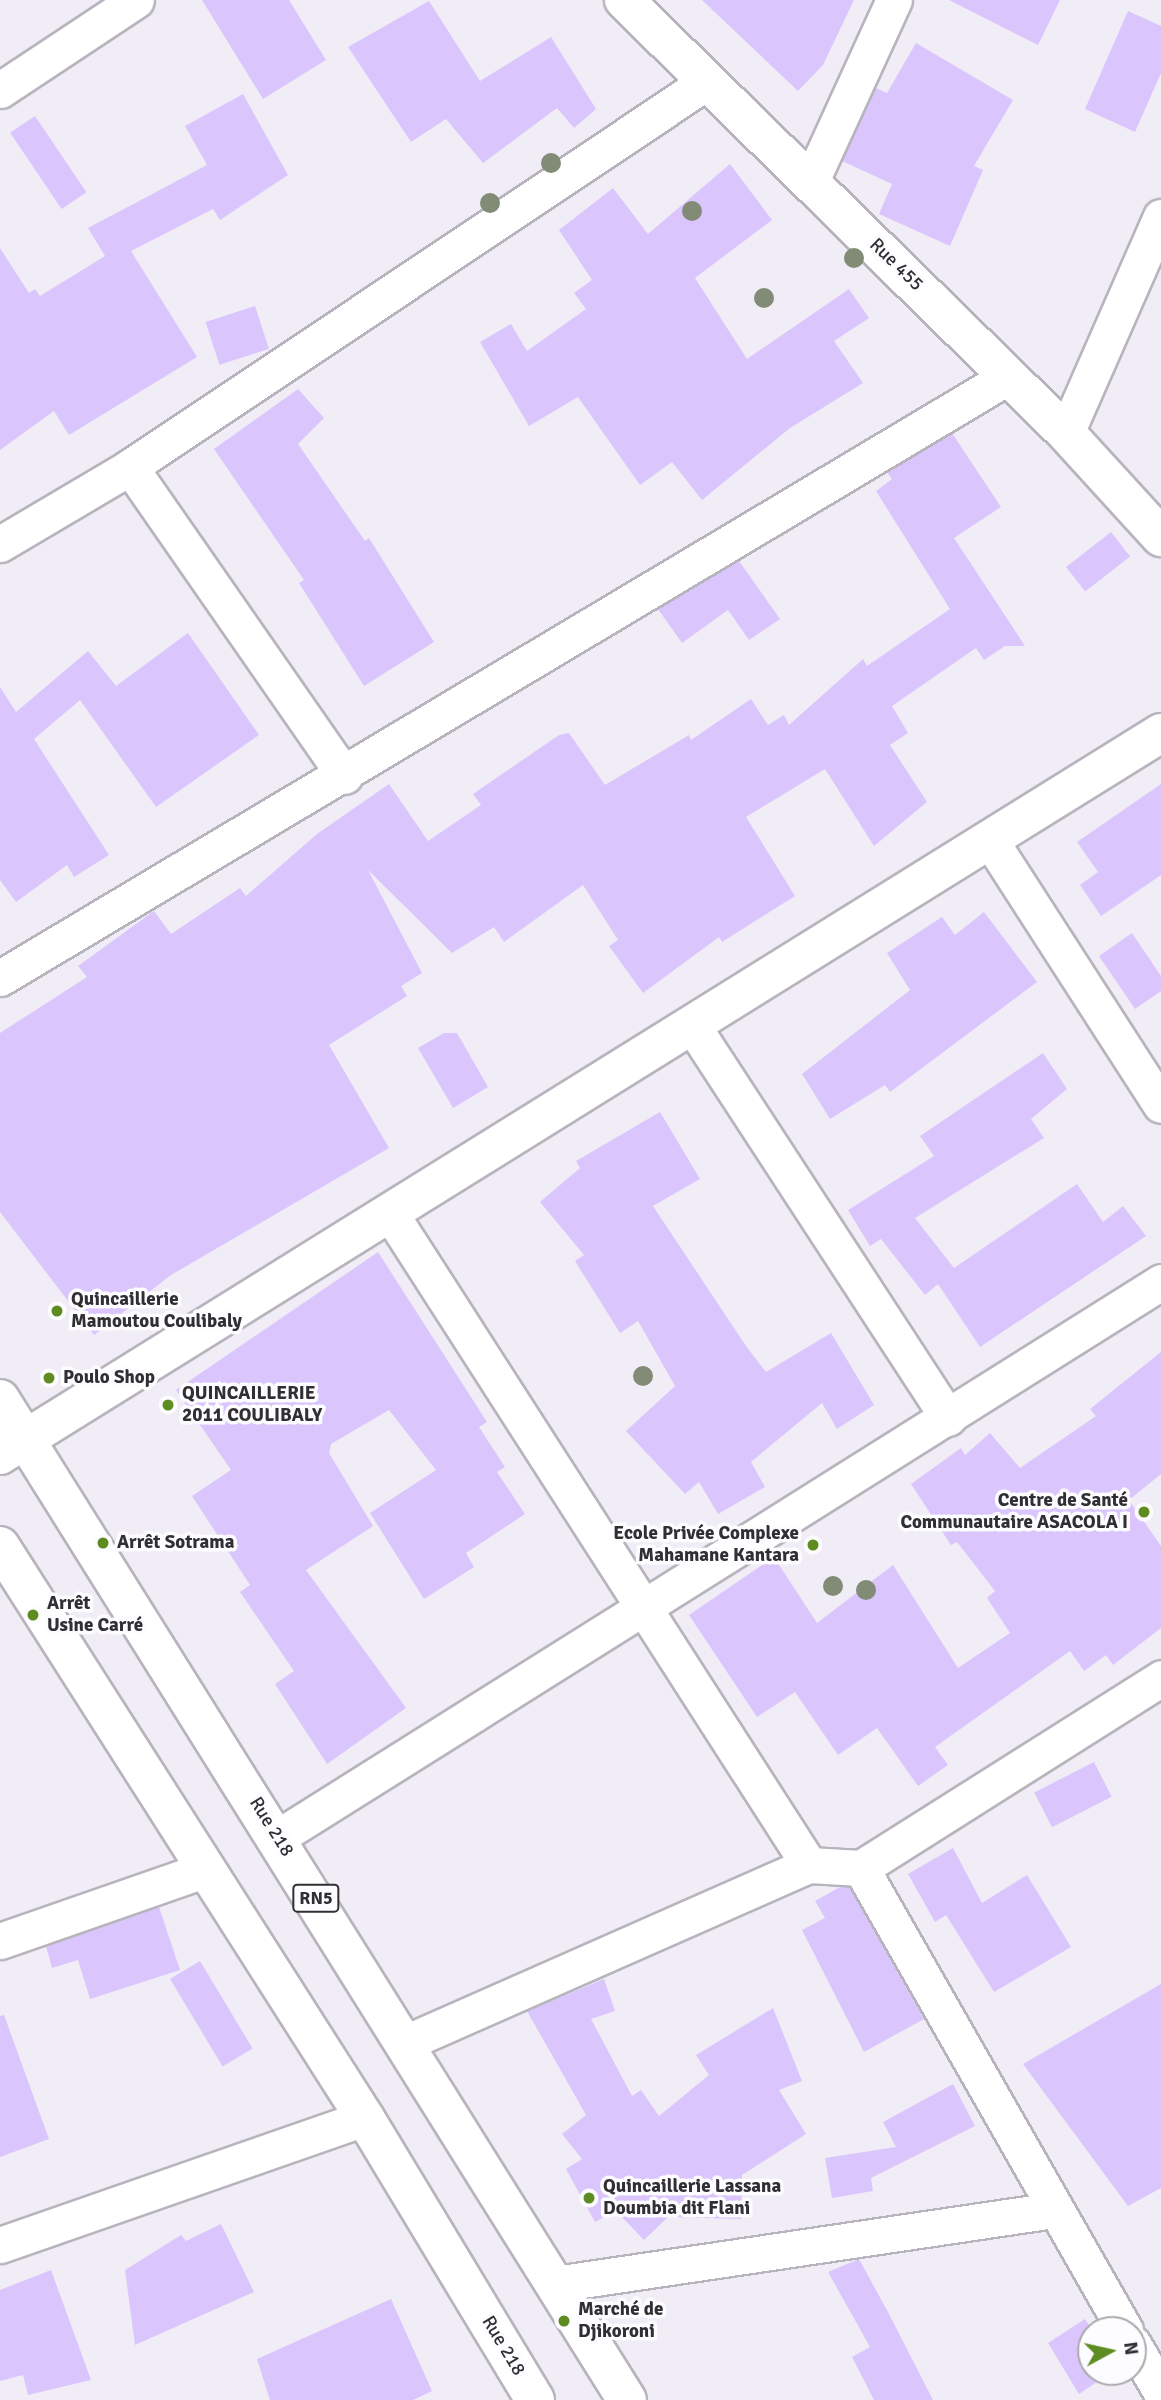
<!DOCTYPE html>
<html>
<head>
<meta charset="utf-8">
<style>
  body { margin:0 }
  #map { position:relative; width:1161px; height:2400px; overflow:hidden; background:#f1edf7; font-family:Signika,sans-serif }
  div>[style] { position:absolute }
  .building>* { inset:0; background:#dbc5fd; transform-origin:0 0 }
  .roads { filter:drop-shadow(2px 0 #b7b4bd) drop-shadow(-2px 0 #b7b4bd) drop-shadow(0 2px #b7b4bd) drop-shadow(0 -2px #b7b4bd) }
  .street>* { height:35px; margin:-17.5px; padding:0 17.5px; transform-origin:17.5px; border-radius:17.5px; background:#fff }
  .secondary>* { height:38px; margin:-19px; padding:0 19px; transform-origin:19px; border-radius:19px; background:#fff }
  .highway>* { height:38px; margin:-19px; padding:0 19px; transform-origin:19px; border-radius:19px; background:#fff }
  .trees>* { width:20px; height:20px; margin:-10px; border-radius:50%; background:#818b75 }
  .dots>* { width:19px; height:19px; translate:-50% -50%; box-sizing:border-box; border:4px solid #fdfcfe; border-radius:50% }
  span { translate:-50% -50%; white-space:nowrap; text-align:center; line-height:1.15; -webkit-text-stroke:7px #fdfcfe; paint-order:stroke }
  .shield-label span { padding:2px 5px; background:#fdfcfe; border:2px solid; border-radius:5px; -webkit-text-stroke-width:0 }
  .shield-label { font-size:18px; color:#312f33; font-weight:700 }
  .street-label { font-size:19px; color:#312f33 }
  .poi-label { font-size:19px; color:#312f33; font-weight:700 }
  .left { translate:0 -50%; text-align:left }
  .right { translate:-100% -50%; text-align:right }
  .north { position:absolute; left:1077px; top:2316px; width:70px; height:70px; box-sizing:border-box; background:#fdfcfe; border:2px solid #abaaad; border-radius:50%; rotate:82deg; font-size:19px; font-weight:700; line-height:28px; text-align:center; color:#312f33 }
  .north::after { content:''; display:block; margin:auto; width:24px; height:32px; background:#5e8c20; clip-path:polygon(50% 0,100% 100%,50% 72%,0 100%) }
</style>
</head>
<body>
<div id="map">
  <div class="building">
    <i style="clip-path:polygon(202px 0,289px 0,326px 60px,263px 99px)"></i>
    <i style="clip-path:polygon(702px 0,854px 0,823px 65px,798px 91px)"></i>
    <i style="clip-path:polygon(949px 0,1060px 0,1038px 45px)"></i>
    <i style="clip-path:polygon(429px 1px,480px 81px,551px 37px,596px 109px,574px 128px,557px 108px,483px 163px,446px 119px,411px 142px,348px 47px)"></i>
    <i style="clip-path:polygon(1128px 11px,1161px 26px,1161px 73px,1135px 132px,1085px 109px)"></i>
    <i style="clip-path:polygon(916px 43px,1013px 100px,974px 166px,983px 170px,950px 246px,879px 214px,892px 184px,842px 161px,876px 88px,887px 93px)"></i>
    <i style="clip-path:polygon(243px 94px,288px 175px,220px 220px,213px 209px,131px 251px,197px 357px,69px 435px,54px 411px,0 450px,0 248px,29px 293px,35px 289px,40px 296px,105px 256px,88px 228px,207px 165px,185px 126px)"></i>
    <i style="left:35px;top:116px;width:92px;height:30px;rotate:56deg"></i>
    <i style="clip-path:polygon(730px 164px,772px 220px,695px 278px,747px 359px,849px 289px,869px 318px,834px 341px,863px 383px,790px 428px,702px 500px,672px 462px,640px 485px,578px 397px,529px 426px,480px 342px,511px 324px,527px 351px,586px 309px,574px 293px,592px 280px,559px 230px,613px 188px,648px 234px)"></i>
    <i style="left:255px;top:306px;width:45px;height:52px;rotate:72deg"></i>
    <i style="clip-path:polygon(298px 389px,324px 418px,298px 444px,365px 541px,369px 538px,434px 642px,364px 686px,299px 583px,304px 580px,214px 449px)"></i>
    <i style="clip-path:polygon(952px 433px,1001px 507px,954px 538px,1025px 646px,1005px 646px,984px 660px,976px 648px,892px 706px,908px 733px,890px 745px,927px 802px,874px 846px,825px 769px,746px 817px,795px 896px,722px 942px,719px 937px,643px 993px,609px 946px,618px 940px,583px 885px,504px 942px,494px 927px,452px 953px,368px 870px,422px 973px,401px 986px,407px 996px,329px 1045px,389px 1148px,171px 1275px,94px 1335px,0 1212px,0 1033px,87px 977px,78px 966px,154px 911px,171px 934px,240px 888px,246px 896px,317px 834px,389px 784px,428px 841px,481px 805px,473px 794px,559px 735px,569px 733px,605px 785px,689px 735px,691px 740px,751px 699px,768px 725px,784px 715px,789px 725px,863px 659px,867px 666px,950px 609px,876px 491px,892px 479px,887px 472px)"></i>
    <i style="left:1111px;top:532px;width:31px;height:57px;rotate:52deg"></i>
    <i style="clip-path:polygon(739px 561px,780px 619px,749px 640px,728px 610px,682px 643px,658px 609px)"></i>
    <i style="clip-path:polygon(188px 633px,259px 735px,156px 807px,80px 700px,34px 739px,109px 855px,74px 877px,67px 865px,16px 902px,0 880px,0 687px,16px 712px,88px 651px,116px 686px)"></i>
    <i style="clip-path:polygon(1161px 784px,1161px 875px,1101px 916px,1080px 885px,1098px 872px,1077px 842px)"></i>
    <i style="clip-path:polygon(984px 912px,1037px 982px,890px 1092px,885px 1085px,830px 1119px,802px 1074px,910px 990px,887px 953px,942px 917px,955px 935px)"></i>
    <i style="clip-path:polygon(1132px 933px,1161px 976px,1161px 991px,1135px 1009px,1099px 956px)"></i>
    <i style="clip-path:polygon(444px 1033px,457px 1033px,488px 1087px,453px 1108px,418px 1048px)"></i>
    <i style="clip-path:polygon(1043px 1053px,1067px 1089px,1031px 1119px,1044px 1138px,915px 1218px,954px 1268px,1077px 1184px,1103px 1222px,1123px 1206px,1146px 1236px,980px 1347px,938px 1284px,925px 1295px,881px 1239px,870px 1246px,848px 1210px,934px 1156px,920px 1136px)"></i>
    <i style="clip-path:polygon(660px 1112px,700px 1179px,653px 1206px,746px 1346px,766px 1372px,831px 1333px,874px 1405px,837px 1429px,822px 1403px,751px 1462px,765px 1487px,718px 1514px,699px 1482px,685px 1494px,626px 1431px,675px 1386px,638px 1321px,620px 1333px,575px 1261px,584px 1255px,540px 1202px,580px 1168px,576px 1161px)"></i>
    <i style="clip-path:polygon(378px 1252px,487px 1422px,479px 1427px,505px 1467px,497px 1472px,525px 1514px,466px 1553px,474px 1567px,424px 1599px,370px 1513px,436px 1470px,389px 1410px,331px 1444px,329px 1453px,373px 1526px,306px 1570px,406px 1708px,327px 1764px,275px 1684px,294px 1671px,240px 1592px,250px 1585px,192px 1496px,231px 1470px,176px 1390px)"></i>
    <i style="clip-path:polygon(1161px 1352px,1161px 1474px,1129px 1500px,1161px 1546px,1161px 1628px,1113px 1665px,1106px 1655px,1084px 1671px,1070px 1651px,935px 1747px,948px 1765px,918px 1786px,877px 1728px,838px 1755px,795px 1692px,757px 1717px,689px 1615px,774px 1557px,817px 1623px,893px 1565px,958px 1668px,1010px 1633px,987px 1598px,995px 1591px,957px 1542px,951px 1545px,911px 1484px,961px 1448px,965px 1455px,990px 1433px,1020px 1468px,1096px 1416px,1090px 1409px)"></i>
    <i style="left:1094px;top:1762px;width:39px;height:67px;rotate:63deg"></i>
    <i style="clip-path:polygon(953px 1848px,982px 1903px,1027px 1875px,1071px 1947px,994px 1992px,946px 1915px,935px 1922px,908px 1874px)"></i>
    <i style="clip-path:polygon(840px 1887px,849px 1887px,924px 2019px,864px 2052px,802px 1930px,825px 1918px,815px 1901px)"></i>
    <i style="clip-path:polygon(159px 1907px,180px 1970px,90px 1999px,78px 1960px,52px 1968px,46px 1946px)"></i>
    <i style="left:200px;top:1961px;width:102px;height:35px;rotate:59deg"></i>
    <i style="clip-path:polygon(604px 1979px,615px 2011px,591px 2019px,632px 2096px,641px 2090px,659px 2116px,709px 2075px,696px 2055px,773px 2008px,802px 2081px,779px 2090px,806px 2134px,742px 2175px,741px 2219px,668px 2217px,644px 2240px,616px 2211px,595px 2222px,566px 2169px,582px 2159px,562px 2134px,586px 2115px,527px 2011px)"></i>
    <i style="clip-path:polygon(1161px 1984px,1161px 2188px,1128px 2206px,1023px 2064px)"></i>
    <i style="clip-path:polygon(4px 2015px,49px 2139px,0 2157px,0 2016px)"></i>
    <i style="clip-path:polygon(953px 2084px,975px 2126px,871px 2178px,873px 2191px,832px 2198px,825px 2158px,896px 2147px,883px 2122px)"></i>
    <i style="clip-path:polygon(221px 2224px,254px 2292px,135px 2345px,125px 2270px,181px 2235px,186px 2241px)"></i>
    <i style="clip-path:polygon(859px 2259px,888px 2312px,933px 2400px,874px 2400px,852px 2357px,870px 2347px,828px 2272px)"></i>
    <i style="clip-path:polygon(51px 2270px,91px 2380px,28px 2395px,23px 2375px,0 2381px,0 2290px)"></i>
    <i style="clip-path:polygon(391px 2299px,432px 2391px,413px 2400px,270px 2400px,257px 2359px)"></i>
    <i style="clip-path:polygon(1085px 2319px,1092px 2330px,1091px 2372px,1112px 2372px,1079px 2394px,1048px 2343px)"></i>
  </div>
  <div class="roads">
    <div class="street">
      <i style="left:0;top:90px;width:163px;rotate:-33.5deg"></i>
      <i style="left:811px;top:181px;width:199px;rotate:-65.4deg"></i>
      <i style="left:1066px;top:433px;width:236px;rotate:-66.3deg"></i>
      <i style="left:130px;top:467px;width:376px;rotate:55.2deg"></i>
      <i style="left:0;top:544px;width:151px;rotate:-30.6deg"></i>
      <i style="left:130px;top:467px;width:695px;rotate:-33.74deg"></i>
      <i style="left:990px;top:840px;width:315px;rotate:57.2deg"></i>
      <i style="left:0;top:978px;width:1175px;rotate:-30.82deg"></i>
      <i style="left:692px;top:1025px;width:469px;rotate:56.9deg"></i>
      <i style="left:390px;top:1213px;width:775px;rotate:57.27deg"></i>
      <i style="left:278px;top:1837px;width:1043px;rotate:-32.15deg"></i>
      <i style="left:861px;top:1868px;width:532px;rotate:60.26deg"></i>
      <i style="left:0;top:1941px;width:219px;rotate:-19.2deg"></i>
      <i style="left:405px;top:2043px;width:441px;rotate:-23.8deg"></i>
      <i style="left:809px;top:1865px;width:52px;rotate:3.3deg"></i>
      <i style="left:861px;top:1868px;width:355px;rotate:-32.3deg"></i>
      <i style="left:0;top:2245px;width:386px;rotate:-19.2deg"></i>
      <i style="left:555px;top:2284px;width:504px;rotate:-8.44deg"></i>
      <i style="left:1133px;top:2344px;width:56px;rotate:59.7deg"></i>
    </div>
    <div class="secondary">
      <i style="left:624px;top:0;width:619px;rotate:44.41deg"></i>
      <i style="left:1066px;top:433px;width:141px;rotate:47.6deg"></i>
      <i style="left:0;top:1455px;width:1367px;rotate:-31.88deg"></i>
    </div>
    <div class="highway">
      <i style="left:0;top:1399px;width:1181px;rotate:57.94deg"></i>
      <i style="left:0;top:1546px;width:679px;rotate:57.46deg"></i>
      <i style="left:365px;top:2118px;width:329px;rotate:58.9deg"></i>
    </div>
  </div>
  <div class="trees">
    <i style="left:551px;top:163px"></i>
    <i style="left:490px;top:203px"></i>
    <i style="left:692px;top:211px"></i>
    <i style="left:854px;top:258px"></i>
    <i style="left:764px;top:298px"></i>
    <i style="left:643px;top:1376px"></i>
    <i style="left:833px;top:1586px"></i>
    <i style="left:866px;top:1590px"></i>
  </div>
  <div class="dots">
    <i style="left:57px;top:1311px;background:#5e8c20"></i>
    <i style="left:49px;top:1378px;background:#5e8c20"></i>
    <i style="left:168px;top:1405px;background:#5e8c20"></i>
    <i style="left:1144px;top:1512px;background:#5e8c20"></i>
    <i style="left:103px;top:1543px;background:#5e8c20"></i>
    <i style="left:813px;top:1545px;background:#5e8c20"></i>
    <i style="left:33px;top:1615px;background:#5e8c20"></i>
    <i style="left:589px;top:2198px;background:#5e8c20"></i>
    <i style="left:564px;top:2321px;background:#5e8c20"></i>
  </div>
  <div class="shield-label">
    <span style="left:316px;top:1898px">RN5</span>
  </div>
  <div class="street-label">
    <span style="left:896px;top:265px;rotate:44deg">Rue 455</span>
    <span style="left:271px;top:1827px;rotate:58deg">Rue 218</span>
    <span style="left:503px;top:2346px;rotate:59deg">Rue 218</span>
  </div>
  <div class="poi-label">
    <span class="left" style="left:71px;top:1311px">Quincaillerie<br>Mamoutou Coulibaly</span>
    <span class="left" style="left:63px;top:1378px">Poulo Shop</span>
    <span class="left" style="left:182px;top:1405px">QUINCAILLERIE<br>2011 COULIBALY</span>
    <span class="right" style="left:1128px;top:1512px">Centre de Santé<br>Communautaire ASACOLA I</span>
    <span class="right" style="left:799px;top:1545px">Ecole Privée Complexe<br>Mahamane Kantara</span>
    <span class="left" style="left:117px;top:1543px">Arrêt Sotrama</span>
    <span class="left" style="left:47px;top:1615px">Arrêt<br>Usine Carré</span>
    <span class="left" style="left:603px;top:2198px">Quincaillerie Lassana<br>Doumbia dit Flani</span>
    <span class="left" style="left:578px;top:2321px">Marché de<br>Djikoroni</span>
  </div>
  <div class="north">N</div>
</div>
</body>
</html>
